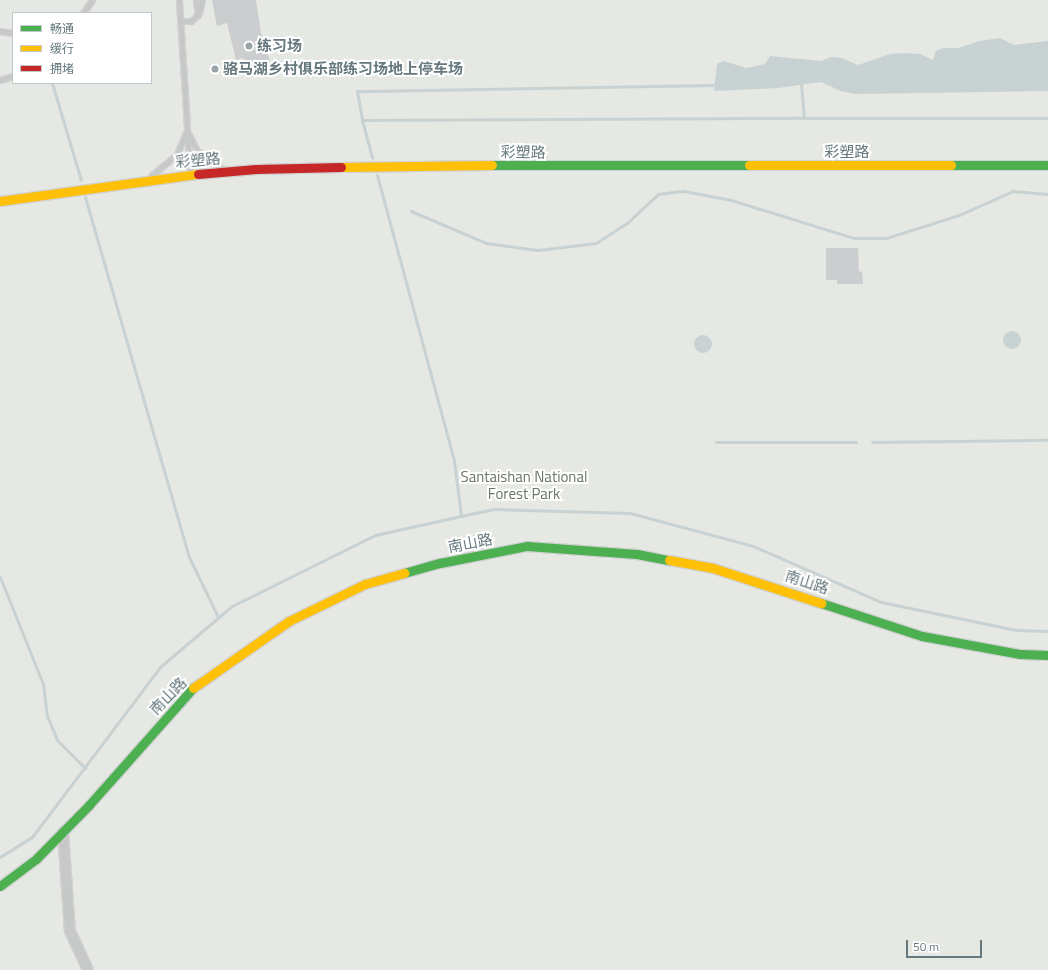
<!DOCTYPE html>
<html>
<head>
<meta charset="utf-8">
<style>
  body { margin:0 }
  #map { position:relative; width:1048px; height:970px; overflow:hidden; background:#f6f6f6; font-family:"Titillium Web","Noto Sans SC",sans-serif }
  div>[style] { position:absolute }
  .green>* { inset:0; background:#e6e8e3 }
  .water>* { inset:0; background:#c8d2d3 }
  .round { border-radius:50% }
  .stream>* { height:3px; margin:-1.5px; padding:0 1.5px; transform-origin:1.5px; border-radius:1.5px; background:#c8d2d3 }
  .building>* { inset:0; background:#cbcdce }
  .roads { filter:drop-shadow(1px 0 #d1d2d3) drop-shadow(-1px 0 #d1d2d3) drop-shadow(0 1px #d1d2d3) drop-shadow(0 -1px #d1d2d3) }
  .lane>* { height:5px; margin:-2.5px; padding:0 2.5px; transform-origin:2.5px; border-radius:2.5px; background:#c7c9c9 }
  .street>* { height:10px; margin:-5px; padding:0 5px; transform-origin:5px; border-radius:5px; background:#c7c9c9 }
  .fast>* { height:9px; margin:-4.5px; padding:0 4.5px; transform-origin:4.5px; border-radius:4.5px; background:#4caf50 }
  .slow>* { height:9px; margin:-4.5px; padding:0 4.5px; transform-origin:4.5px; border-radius:4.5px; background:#ffc107 }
  .jam>* { height:9px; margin:-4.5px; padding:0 4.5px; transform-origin:4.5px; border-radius:4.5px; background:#c62828 }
  .dots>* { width:11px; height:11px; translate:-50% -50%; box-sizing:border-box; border:2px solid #fff; border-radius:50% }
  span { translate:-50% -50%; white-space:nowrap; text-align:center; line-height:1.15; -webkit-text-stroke:4px #fff; paint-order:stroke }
  .poi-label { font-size:15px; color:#65787d; font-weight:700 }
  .left { translate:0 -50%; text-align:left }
  .street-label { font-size:15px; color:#65787d }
  .park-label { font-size:15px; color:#6a7663 }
  .legend { position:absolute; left:12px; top:12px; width:140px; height:72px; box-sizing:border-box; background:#fff; border:1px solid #c1c9cb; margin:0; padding:5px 7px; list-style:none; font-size:12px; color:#65787d }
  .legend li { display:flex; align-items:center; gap:8px; height:20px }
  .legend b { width:20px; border:1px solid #c1c9cb }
  .scale { position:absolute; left:906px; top:940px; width:76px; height:18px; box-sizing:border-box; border:2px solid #65787d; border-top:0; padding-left:5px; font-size:12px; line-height:14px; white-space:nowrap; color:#65787d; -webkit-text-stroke:3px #fff; paint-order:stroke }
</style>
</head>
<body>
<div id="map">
  <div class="green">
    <i style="clip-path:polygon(evenodd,0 0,1048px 0,1048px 970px,0 970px,0 0,13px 13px,151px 13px,151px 83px,13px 83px,13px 13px)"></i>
  </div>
  <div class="water">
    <i style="clip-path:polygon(1000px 38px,1014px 45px,1048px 41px,1048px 91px,855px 94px,841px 91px,821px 82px,778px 88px,714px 91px,717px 64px,724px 61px,746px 68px,765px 64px,770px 56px,821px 61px,831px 57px,842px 58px,858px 65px,890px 54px,905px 53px,920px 54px,933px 60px,936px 51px,943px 48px,958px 48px,980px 41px)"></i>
    <i class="round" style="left:1003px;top:331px;width:18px;height:18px"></i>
    <i class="round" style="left:694px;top:335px;width:18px;height:18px"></i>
  </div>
  <div class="stream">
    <i style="left:52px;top:83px;width:101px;rotate:73.4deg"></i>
    <i style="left:715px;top:85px;width:358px;rotate:179deg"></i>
    <i style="left:357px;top:91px;width:29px;rotate:80deg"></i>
    <i style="left:362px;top:120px;width:442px;rotate:-0.3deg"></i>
    <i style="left:804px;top:118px;width:33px;rotate:-95deg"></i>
    <i style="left:804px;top:118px;width:244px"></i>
    <i style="left:362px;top:120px;width:39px;rotate:75deg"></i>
    <i style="left:377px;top:175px;width:296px;rotate:74.9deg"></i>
    <i style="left:454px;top:461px;width:55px;rotate:82.7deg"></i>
    <i style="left:85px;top:197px;width:373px;rotate:73.9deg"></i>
    <i style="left:188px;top:555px;width:69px;rotate:64.2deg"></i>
    <i style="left:411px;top:211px;width:82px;rotate:23.1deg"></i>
    <i style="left:486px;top:243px;width:52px;rotate:7.7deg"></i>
    <i style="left:538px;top:250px;width:58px;rotate:-6.9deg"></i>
    <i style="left:596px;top:243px;width:37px;rotate:-33deg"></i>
    <i style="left:627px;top:223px;width:42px;rotate:-43.1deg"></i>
    <i style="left:658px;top:194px;width:26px;rotate:-7deg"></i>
    <i style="left:684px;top:191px;width:48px;rotate:10.8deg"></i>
    <i style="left:731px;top:200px;width:129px;rotate:17.2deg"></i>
    <i style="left:854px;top:238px;width:32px"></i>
    <i style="left:886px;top:238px;width:77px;rotate:-17.5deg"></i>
    <i style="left:959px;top:215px;width:59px;rotate:-24deg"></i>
    <i style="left:1013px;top:191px;width:35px;rotate:5deg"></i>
    <i style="left:716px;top:442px;width:140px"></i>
    <i style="left:872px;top:442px;width:176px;rotate:-0.7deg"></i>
    <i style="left:0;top:577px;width:115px;rotate:68.1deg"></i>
    <i style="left:43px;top:684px;width:32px;rotate:83deg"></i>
    <i style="left:47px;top:716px;width:26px;rotate:67deg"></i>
    <i style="left:57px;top:740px;width:40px;rotate:45deg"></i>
    <i style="left:0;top:857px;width:38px;rotate:-32deg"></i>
    <i style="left:32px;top:837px;width:213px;rotate:-53deg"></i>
    <i style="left:160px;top:667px;width:94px;rotate:-40.3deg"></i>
    <i style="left:232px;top:606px;width:160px;rotate:-26.4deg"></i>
    <i style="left:375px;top:535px;width:88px;rotate:-12.5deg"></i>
    <i style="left:461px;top:516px;width:34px;rotate:-12deg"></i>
    <i style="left:494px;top:509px;width:136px;rotate:1.7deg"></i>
    <i style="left:630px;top:513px;width:127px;rotate:15deg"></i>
    <i style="left:753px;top:546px;width:140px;rotate:23.6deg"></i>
    <i style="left:881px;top:602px;width:138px;rotate:11.7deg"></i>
    <i style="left:1016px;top:630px;width:32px;rotate:2deg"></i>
  </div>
  <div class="building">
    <i style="clip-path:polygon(212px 0,256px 0,261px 33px,270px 61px,248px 69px,243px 58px,236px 60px,227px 23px,217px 26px)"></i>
    <i style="clip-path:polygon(826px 248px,858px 248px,859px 272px,862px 271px,863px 284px,837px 284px,837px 280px,826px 280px)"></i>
  </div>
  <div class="roads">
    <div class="lane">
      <i style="left:179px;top:0;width:174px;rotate:86.4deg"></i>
      <i style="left:83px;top:13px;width:16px;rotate:-55deg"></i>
      <i style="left:199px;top:13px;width:13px;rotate:-77deg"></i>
      <i style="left:180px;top:21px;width:11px"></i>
      <i style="left:191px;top:21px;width:9px;rotate:-41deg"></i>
      <i style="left:198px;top:15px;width:15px;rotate:-98deg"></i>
      <i style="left:0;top:31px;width:13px;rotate:9deg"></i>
      <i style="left:0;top:80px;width:14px;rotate:-17deg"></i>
      <i style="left:189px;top:135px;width:18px;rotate:63deg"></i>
      <i style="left:197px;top:151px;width:29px;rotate:35deg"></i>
      <i style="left:151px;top:176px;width:34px;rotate:-40deg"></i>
      <i style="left:177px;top:154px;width:23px;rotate:-67deg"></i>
    </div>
    <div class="street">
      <i style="left:63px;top:832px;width:99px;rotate:86deg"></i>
      <i style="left:70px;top:931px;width:43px;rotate:65.2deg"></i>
    </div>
    <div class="fast">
      <i style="left:492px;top:165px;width:257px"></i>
      <i style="left:951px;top:165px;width:97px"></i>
      <i style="left:404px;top:573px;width:37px;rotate:-16deg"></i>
      <i style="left:440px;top:563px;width:89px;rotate:-11.1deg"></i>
      <i style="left:527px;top:546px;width:110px;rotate:4.2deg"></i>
      <i style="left:637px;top:554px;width:33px;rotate:11deg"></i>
      <i style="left:821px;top:603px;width:106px;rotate:18.1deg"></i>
      <i style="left:922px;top:636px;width:100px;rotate:10.4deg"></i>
      <i style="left:1020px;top:654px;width:28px;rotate:2deg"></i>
      <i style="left:0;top:886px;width:45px;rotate:-36.9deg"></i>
      <i style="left:36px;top:859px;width:76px;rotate:-45.5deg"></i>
      <i style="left:89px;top:805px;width:157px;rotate:-48.4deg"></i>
    </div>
    <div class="slow">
      <i style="left:749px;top:165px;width:202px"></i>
      <i style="left:341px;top:167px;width:151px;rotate:-0.8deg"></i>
      <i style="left:0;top:201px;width:200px;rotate:-7.8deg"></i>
      <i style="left:669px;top:560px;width:45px;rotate:10.3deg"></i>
      <i style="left:713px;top:568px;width:114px;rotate:18deg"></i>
      <i style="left:193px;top:688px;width:117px;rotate:-34.9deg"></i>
      <i style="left:289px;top:621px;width:85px;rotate:-26deg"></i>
      <i style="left:365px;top:584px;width:41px;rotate:-15.8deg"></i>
    </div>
    <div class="jam">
      <i style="left:198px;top:174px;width:58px;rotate:-4.9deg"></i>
      <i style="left:256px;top:169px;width:85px;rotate:-1.3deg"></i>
    </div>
  </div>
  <div class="dots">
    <i style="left:249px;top:46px;background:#98a4a7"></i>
    <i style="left:215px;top:69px;background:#98a4a7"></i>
  </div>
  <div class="poi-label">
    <span class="left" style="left:257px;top:46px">练习场</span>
    <span class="left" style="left:223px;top:69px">骆马湖乡村俱乐部练习场地上停车场</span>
  </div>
  <div class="street-label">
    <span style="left:523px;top:152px;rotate:1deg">彩塑路</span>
    <span style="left:847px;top:152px">彩塑路</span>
    <span style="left:198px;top:160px;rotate:-5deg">彩塑路</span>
    <span style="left:470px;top:543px;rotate:-11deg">南山路</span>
    <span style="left:807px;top:582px;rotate:18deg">南山路</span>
    <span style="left:168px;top:696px;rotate:-46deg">南山路</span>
  </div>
  <div class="park-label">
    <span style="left:524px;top:485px">Santaishan National<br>Forest Park</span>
  </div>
  <ul class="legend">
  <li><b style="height:5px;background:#4caf50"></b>畅通</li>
  <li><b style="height:5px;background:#ffc107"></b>缓行</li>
  <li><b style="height:5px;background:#c62828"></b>拥堵</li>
  </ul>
  <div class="scale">50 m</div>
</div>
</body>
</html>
